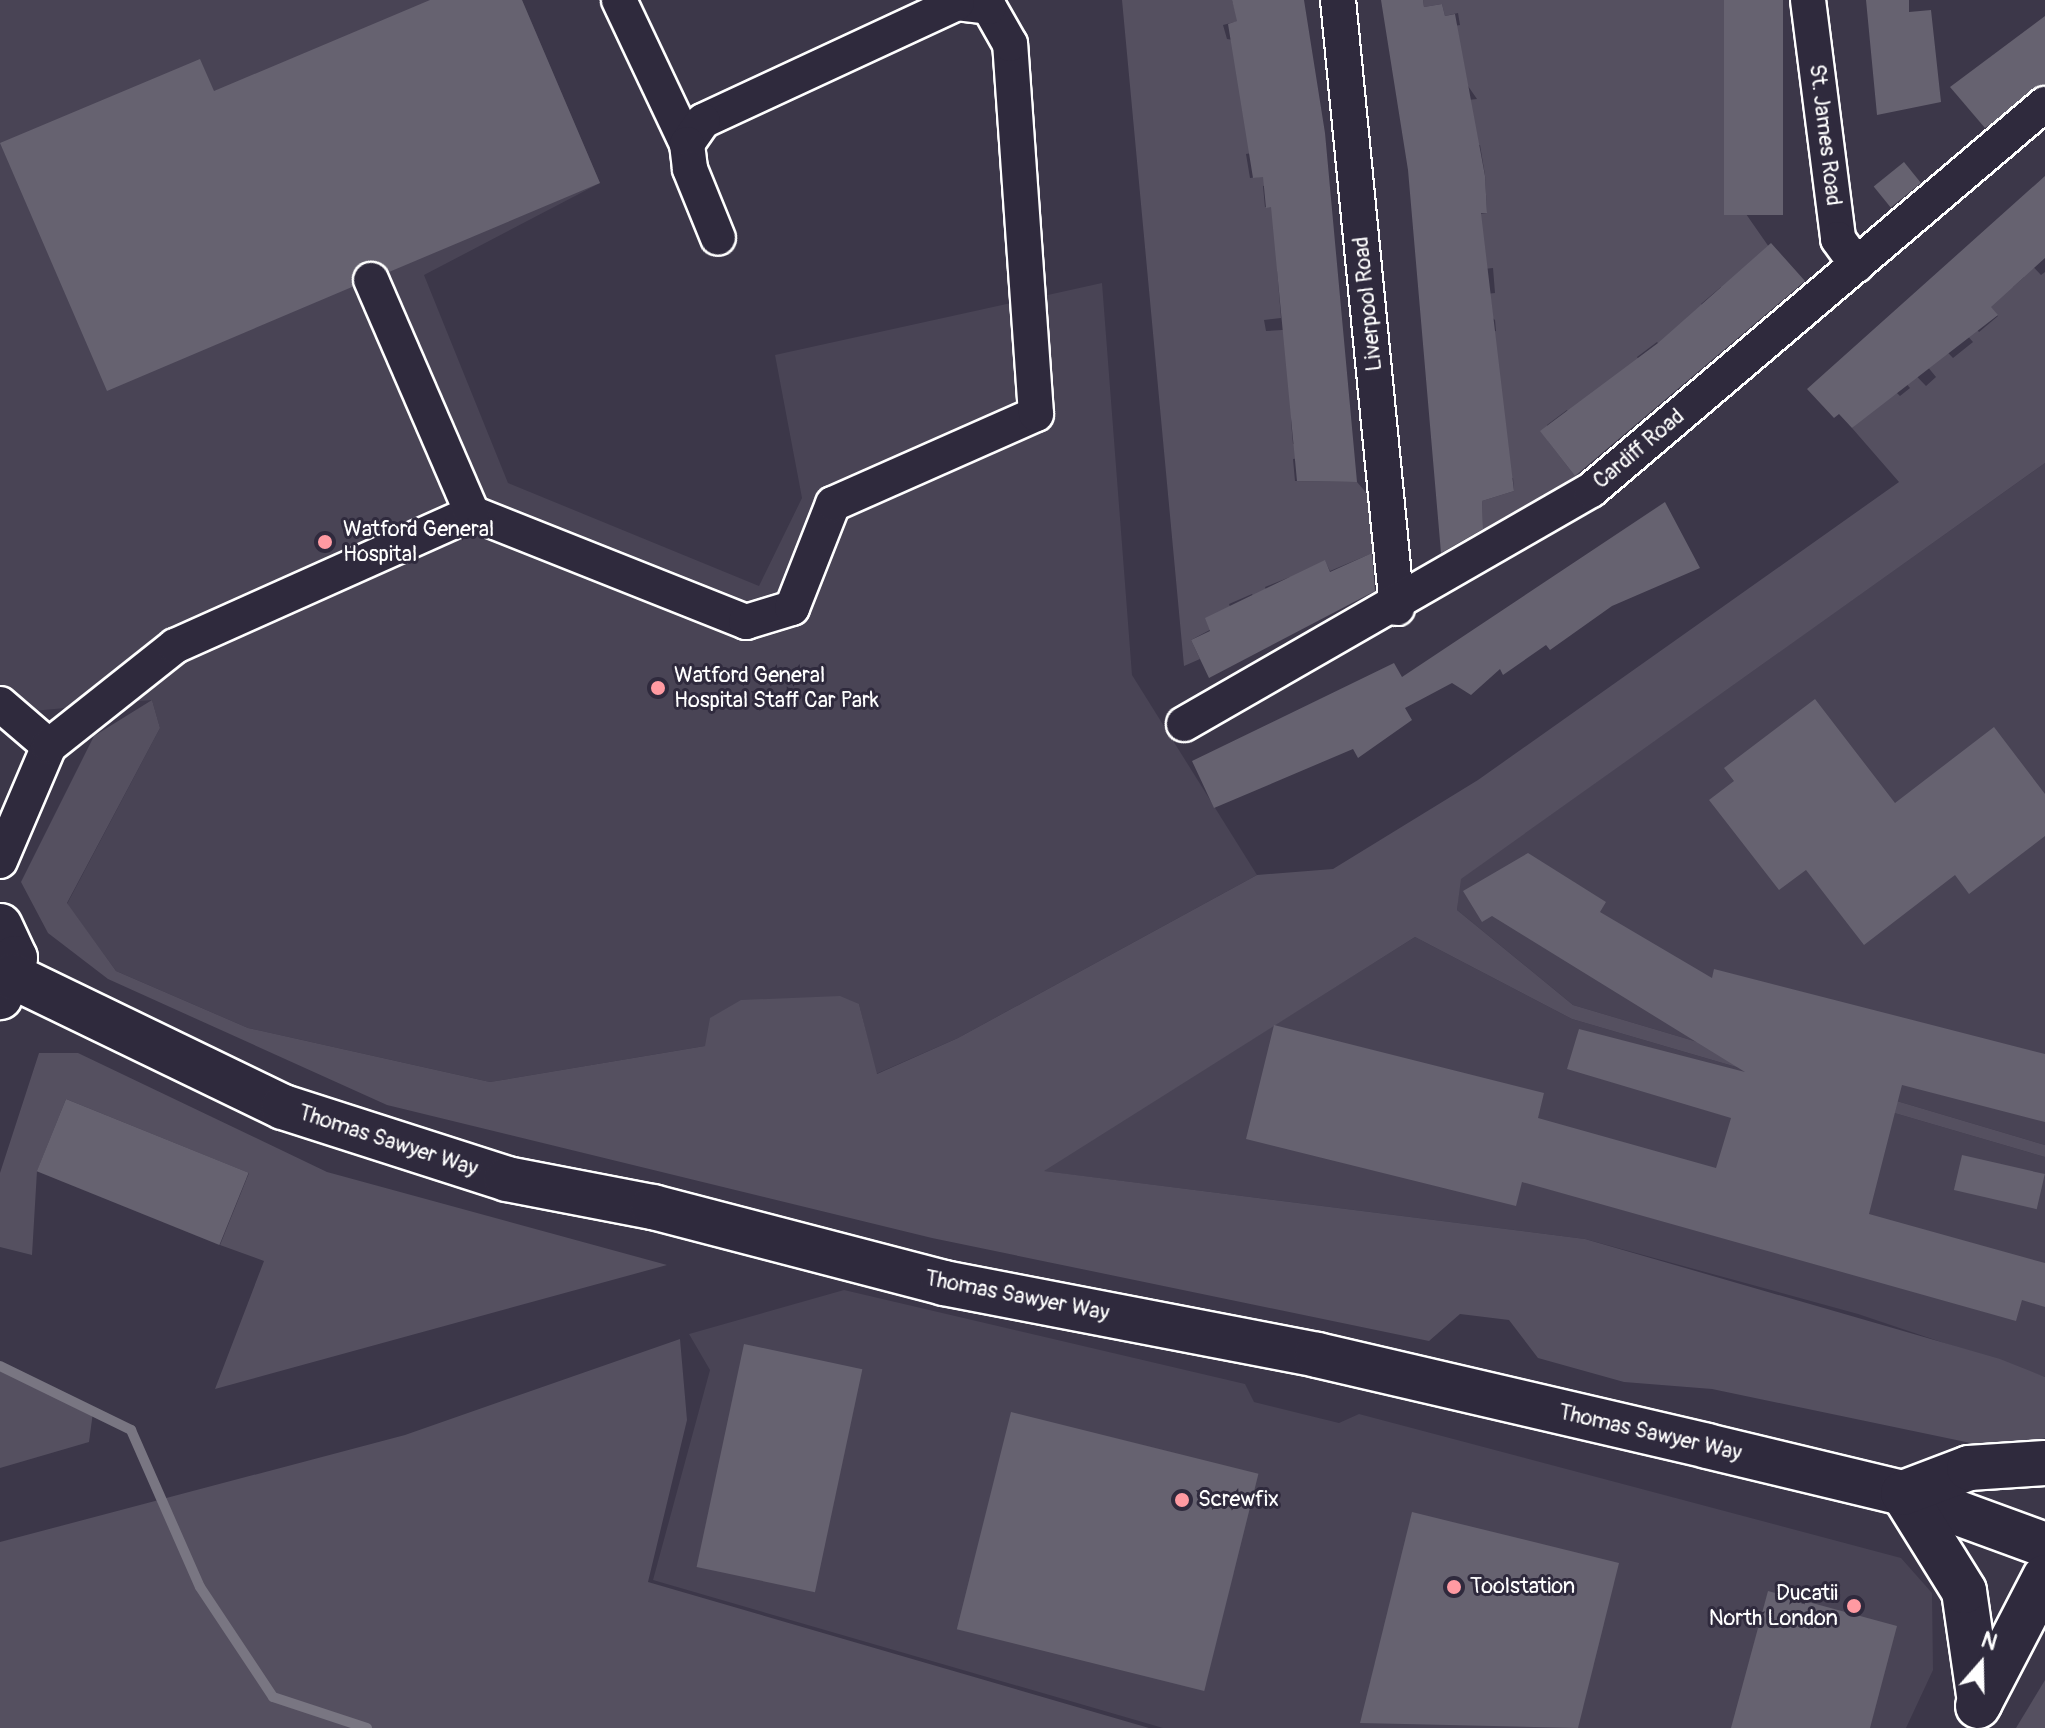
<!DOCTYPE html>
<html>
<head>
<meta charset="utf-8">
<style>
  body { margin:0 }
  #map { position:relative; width:2045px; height:1728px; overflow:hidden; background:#3c3749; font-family:Pangolin,sans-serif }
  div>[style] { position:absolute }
  .built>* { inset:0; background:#494455 }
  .green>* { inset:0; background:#555060 }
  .stream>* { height:10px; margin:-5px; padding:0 5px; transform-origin:5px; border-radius:5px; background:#797682 }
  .building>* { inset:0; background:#666270; transform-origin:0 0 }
  .roads { filter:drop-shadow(2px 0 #fff) drop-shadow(-2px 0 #fff) drop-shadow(0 2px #fff) drop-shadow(0 -2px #fff) }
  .street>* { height:34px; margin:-17px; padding:0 17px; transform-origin:17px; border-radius:17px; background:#2f2a3d }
  .secondary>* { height:44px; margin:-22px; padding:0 22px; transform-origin:22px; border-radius:22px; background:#2f2a3d }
  .primary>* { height:44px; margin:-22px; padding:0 22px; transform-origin:22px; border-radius:22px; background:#2f2a3d }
  .dots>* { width:22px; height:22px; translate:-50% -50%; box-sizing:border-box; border:4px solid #2f2a3d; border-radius:50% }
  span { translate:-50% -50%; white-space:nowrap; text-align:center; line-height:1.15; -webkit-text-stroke:6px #2f2a3d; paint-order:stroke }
  .street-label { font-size:22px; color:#fff }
  .poi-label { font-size:22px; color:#fff }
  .left { translate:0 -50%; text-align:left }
  .right { translate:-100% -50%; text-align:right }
  .north { position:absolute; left:1941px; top:1624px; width:80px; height:80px; -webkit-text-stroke:6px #2f2a3d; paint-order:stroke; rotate:20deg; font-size:22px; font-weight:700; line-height:32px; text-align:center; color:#fff }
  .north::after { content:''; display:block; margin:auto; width:28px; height:36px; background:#fff; clip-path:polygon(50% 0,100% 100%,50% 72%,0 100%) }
</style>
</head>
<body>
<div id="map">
  <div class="built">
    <i style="clip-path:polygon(0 0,522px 0,600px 183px,424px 275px,508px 483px,759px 586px,802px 498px,775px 355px,1102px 283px,1132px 675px,1257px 875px,958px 1038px,876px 1074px,859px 1004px,705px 1046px,490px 1082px,248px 1028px,116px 971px,67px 904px,160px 728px,152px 700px,0 714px)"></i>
    <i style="clip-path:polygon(2045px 463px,2045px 1145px,1573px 1005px,1457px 910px,1460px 879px)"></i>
    <i style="clip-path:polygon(1415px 937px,1572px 1019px,2045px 1157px,2045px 1377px,1858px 1314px,1585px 1239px,1042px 1171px)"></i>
    <i style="clip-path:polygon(844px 1290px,1245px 1384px,1254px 1402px,1339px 1423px,1359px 1414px,1901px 1558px,1932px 1593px,1933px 1670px,1906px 1728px,1163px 1728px,653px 1580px,710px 1370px,689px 1334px)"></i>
  </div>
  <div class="green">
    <i style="clip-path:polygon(1122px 0,1232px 0,1235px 10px,1262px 15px,1223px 25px,1227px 39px,1239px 41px,1281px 148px,1246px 154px,1250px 178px,1282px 174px,1283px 184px,1263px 186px,1265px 207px,1276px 207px,1293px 266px,1277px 268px,1281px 318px,1264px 320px,1266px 331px,1298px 329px,1291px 421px,1293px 444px,1309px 443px,1310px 457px,1293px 459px,1295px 481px,1357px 482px,1369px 496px,1375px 552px,1330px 571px,1325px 561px,1295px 588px,1290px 577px,1265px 587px,1270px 600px,1258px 605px,1252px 594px,1229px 604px,1234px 617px,1191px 640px,1200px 659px,1184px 666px)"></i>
    <i style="clip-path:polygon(1423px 0,1724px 0,1746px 214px,1769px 247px,1731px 298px,1721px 287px,1701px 304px,1711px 316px,1665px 351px,1657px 342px,1637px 357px,1645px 369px,1576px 422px,1567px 410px,1547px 425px,1548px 441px,1575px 476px,1483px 538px,1482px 501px,1514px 491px,1513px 478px,1502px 478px,1469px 334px,1496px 331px,1495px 320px,1466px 296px,1495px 293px,1493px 268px,1464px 271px,1454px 217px,1487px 213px,1485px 175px,1480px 145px,1447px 149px,1441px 103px,1477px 99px,1429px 30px,1460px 25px,1458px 13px,1445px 16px,1442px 4px,1424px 7px)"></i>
    <i style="clip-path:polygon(2020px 253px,2041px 275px,2045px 272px,2045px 463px,1461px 879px,1457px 910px,1573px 1005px,2045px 1145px,2045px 1157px,1572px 1019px,1415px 937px,1044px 1171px,1585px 1239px,2000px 1359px,2045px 1377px,2045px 1438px,2009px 1451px,1712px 1389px,1624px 1382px,1538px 1358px,1509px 1320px,1460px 1314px,1429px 1341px,932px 1238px,387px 1105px,108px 979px,48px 933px,21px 882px,94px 736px,152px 700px,160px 728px,67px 903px,116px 971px,248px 1028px,490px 1082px,705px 1046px,710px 1018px,741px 1000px,840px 996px,859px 1004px,877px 1074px,958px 1038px,1257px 875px,1333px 869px,1478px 780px,1899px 482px,1852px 428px,1891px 387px,1900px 396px,1910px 388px,1891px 366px,1900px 359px,1926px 386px,1936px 377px,1927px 366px,1928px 332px,1953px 358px,1973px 342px,1951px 317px,1959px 309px,1979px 332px,1998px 316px,1978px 293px,2013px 287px,2024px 277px)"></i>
    <i style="clip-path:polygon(39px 1053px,78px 1053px,327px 1172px,667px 1265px,215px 1389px,264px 1261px,220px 1245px,249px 1173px,66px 1099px,37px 1171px,32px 1255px,0 1247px,0 1173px)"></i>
    <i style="clip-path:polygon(680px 1339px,687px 1420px,648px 1582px,1149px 1728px,0 1728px,0 1542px,405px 1435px)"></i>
    <i style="clip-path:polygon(0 1366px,93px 1412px,89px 1442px,0 1468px)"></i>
    <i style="clip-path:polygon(2045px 1680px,2045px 1728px,2016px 1728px)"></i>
  </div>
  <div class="stream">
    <i style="left:0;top:1366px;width:146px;rotate:26deg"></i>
    <i style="left:131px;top:1430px;width:171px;rotate:66.3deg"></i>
    <i style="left:200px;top:1587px;width:132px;rotate:56.4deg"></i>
    <i style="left:273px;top:1697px;width:99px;rotate:18.3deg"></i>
  </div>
  <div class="building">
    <i style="clip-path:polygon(430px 0,522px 0,600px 183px,389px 272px,364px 261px,352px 287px,107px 391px,0 143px,200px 59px,214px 91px)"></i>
    <i style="clip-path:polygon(1232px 0,1304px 0,1325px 133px,1357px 482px,1297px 481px,1271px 207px,1266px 208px,1263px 177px,1253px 178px,1228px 24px,1237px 21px)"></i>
    <i style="clip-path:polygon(1381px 0,1423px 0,1424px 7px,1442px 4px,1445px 16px,1455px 14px,1485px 176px,1487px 213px,1481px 213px,1514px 491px,1482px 501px,1483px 529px,1441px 553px,1408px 170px)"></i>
    <i style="left:1724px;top:0;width:59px;height:215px"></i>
    <i style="clip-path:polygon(1866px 0,1909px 0,1909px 12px,1931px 10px,1941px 102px,1877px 115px)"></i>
    <i style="clip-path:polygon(2045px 16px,2045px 85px,1985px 128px,1950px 87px)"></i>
    <i style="left:1904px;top:162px;width:27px;height:39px;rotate:51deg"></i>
    <i style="clip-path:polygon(2045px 176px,2045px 258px,1991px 307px,1998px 315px,1852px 428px,1839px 414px,1834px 418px,1807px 389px)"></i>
    <i style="clip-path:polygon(1771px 243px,1805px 281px,1575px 476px,1540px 431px,1658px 343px)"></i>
    <i style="clip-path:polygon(1665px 502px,1700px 568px,1612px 606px,1550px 650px,1546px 645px,1503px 675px,1500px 669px,1471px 695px,1452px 683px,1405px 708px,1412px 720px,1358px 758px,1353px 749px,1214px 808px,1192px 761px,1394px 663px,1402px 677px)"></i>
    <i style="clip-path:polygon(1372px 553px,1375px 591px,1209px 678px,1191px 640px,1210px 631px,1205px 618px,1325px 560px,1330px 572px)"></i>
    <i style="clip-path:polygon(1815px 699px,1895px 803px,1994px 727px,2045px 794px,2045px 836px,1969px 894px,1955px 875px,1864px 945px,1806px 870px,1779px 890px,1709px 800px,1734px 781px,1724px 768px)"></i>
    <i style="clip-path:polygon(1528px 853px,1606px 902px,1600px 912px,1712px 978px,1714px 969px,2045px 1054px,2045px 1122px,1902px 1085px,1869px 1214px,2045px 1263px,2045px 1307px,2022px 1300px,2016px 1321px,1522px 1182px,1516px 1206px,1246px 1139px,1274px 1025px,1544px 1093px,1538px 1118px,1716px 1168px,1731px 1118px,1567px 1069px,1579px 1029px,1745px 1072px,1492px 916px,1482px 922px,1463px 891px)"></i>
    <i style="left:66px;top:1099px;width:197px;height:78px;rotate:22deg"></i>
    <i style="left:1962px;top:1155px;width:85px;height:36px;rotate:13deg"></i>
    <i style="left:744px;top:1344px;width:121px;height:228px;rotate:12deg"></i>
    <i style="left:1011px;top:1412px;width:255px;height:224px;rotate:14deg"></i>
    <i style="clip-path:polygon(1412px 1512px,1619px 1563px,1578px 1728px,1360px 1723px)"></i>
    <i style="clip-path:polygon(1768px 1591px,1897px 1626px,1870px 1728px,1731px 1728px)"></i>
  </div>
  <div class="roads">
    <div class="street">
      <i style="left:619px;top:0;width:159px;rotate:64.7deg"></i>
      <i style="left:1338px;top:0;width:611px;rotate:84.46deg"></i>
      <i style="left:1808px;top:0;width:241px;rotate:82.8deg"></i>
      <i style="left:1838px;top:239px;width:32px;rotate:54deg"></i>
      <i style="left:472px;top:513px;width:295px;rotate:21.7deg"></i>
      <i style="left:746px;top:622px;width:48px;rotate:-16.9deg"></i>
      <i style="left:792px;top:608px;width:112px;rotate:-68.5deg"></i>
      <i style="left:833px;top:504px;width:222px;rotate:-23.9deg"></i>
      <i style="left:1036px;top:414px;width:371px;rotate:-94deg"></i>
      <i style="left:1010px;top:44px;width:43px;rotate:-119.6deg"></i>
      <i style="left:989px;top:7px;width:32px;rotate:-173deg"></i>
      <i style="left:957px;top:3px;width:280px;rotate:155.1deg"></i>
      <i style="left:703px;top:121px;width:28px;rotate:125deg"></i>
      <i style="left:687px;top:144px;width:25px;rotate:83deg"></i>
      <i style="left:690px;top:169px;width:74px;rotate:67.9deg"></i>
      <i style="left:0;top:704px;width:65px;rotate:40.6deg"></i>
      <i style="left:49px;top:746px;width:125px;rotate:113.1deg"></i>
      <i style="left:1184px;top:724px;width:469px;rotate:-29.9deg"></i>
      <i style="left:1591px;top:490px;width:596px;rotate:-40.37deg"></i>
      <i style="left:49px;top:746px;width:161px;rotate:-38.4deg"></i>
      <i style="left:175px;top:646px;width:325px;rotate:-24.1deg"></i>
      <i style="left:472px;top:513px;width:254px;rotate:-113.4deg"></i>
    </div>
    <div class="secondary">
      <i style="left:0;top:926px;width:35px;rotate:65deg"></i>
      <i style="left:15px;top:958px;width:42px;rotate:111deg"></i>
      <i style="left:12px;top:976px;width:301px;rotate:25.8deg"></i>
      <i style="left:283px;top:1107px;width:235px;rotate:17.8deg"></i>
      <i style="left:507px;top:1179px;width:149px;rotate:10.9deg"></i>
      <i style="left:653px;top:1207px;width:301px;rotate:14.6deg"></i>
      <i style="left:944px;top:1283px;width:380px;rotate:10.9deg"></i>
      <i style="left:1317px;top:1355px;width:400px;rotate:13.1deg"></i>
      <i style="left:1707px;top:1446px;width:202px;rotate:13.5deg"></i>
      <i style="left:1903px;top:1493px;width:151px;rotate:20.1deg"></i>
    </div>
    <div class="primary">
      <i style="left:1980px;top:1702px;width:112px;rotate:-98.2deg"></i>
      <i style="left:1964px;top:1591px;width:115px;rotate:-121.9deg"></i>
      <i style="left:1903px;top:1493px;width:71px;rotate:-20.7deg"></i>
      <i style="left:1969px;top:1468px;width:76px;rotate:-3.8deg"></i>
      <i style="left:1978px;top:1706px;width:145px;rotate:-62.6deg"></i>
    </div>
  </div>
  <div class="dots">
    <i style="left:325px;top:542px;background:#ff9aa2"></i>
    <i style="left:658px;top:688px;background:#ff9aa2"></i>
    <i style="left:1182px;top:1500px;background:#ff9aa2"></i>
    <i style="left:1454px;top:1587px;background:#ff9aa2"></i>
    <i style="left:1854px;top:1606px;background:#ff9aa2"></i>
  </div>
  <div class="street-label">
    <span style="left:1825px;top:135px;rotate:83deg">St. James Road</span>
    <span style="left:1368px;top:304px;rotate:-96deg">Liverpool Road</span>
    <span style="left:1639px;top:449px;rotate:-40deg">Cardiff Road</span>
    <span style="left:388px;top:1141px;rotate:18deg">Thomas Sawyer Way</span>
    <span style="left:1017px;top:1296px;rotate:11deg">Thomas Sawyer Way</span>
    <span style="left:1650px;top:1433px;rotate:13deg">Thomas Sawyer Way</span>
  </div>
  <div class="poi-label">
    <span class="left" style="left:343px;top:542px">Watford General<br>Hospital</span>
    <span class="left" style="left:674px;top:688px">Watford General<br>Hospital Staff Car Park</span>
    <span class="left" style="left:1198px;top:1500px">Screwfix</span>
    <span class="left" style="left:1470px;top:1587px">Toolstation</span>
    <span class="right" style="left:1838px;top:1606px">Ducatii<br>North London</span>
  </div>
  <div class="north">N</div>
</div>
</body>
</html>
